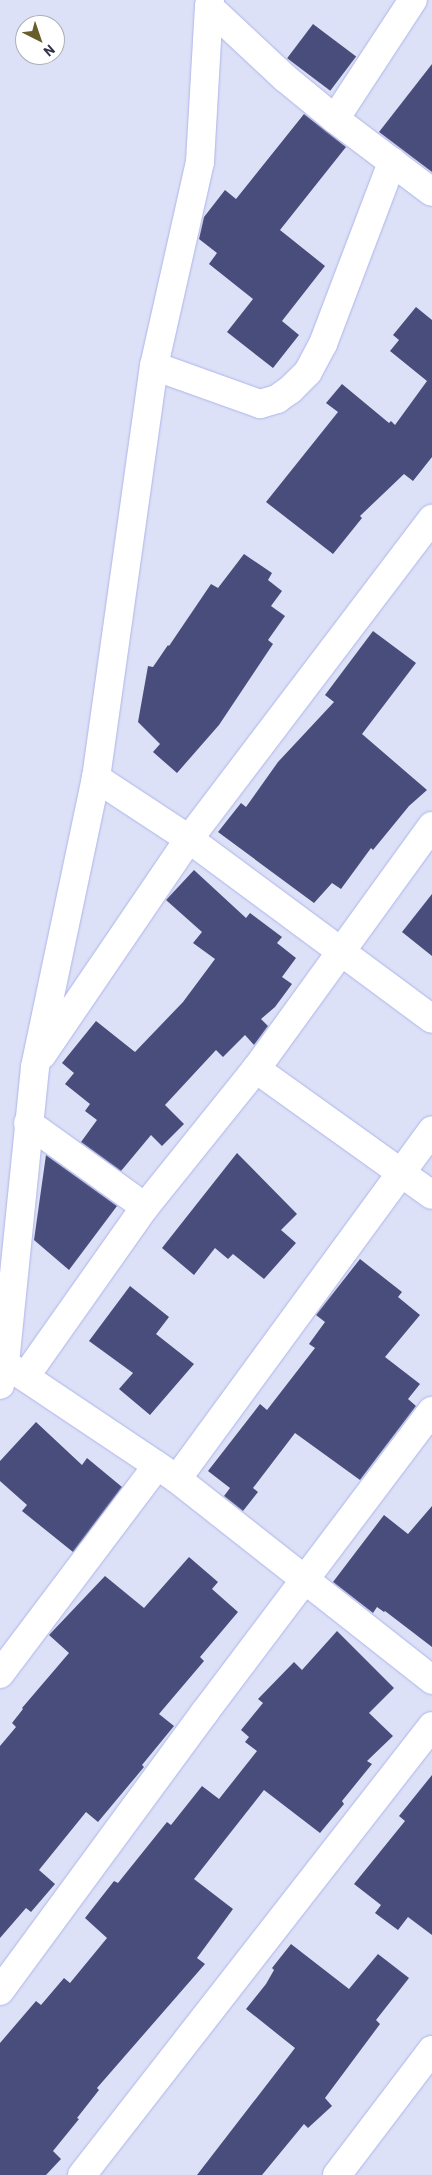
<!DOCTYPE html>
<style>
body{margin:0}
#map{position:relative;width:432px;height:2175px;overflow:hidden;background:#dde1f7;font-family:Barlow,sans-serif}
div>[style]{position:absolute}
.building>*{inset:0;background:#494d7b;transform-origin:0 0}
.roads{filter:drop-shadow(0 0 1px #aeb5ea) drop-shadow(0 0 1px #aeb5ea)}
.minor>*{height:28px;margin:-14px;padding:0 14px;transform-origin:14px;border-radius:14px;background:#fff}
span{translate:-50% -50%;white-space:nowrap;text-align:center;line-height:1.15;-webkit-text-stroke:5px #fff;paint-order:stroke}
.north{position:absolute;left:15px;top:15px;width:50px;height:50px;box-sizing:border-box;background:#fff;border:1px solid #adaeb7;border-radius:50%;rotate:139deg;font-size:14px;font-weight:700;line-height:20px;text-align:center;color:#32354a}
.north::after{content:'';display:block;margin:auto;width:18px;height:22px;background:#675e2a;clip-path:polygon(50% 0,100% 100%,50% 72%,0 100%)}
</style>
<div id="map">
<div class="building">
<i style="left:313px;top:24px;width:54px;height:43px;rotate:37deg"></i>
<i style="clip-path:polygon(432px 64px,432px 172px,379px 132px)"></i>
<i style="clip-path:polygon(304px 114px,346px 147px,280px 230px,325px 266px,282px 321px,299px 335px,273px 368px,227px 332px,253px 299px,209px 264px,217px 253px,199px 239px,204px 217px,225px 190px,236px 199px)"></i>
<i style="clip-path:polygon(416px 307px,432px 320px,432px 457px,413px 481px,404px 474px,360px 516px,362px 518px,333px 554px,266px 502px,338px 412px,326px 403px,342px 384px,389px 423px,391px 421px,395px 425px,427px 381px,390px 351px,399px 340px,393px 335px)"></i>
<i style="clip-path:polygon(244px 554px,272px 573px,268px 580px,282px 591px,271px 606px,285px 616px,268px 640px,273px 644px,219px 725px,177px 773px,153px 752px,160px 744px,138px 722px,148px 666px,153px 667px,168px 645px,169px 646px,211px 584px,218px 588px)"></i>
<i style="clip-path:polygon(373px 631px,416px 663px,362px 734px,427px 790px,409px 806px,373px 850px,371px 848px,341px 889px,332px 883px,314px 903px,218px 832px,241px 803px,246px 807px,278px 762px,334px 702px,325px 695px)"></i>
<i style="clip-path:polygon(194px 870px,246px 918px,250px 913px,282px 937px,277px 943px,296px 958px,282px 977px,292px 984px,275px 1007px,261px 1019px,268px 1026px,254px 1045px,245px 1035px,223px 1057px,216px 1050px,165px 1105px,184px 1124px,162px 1146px,151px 1135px,121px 1171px,81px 1142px,97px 1120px,85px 1111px,90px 1104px,65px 1084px,74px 1073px,62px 1063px,96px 1021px,135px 1052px,183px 1002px,215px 959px,193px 943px,202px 932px,166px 900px)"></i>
<i style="clip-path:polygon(432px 894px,432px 956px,402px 932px)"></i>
<i style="clip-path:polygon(237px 1153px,297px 1214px,281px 1230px,296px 1243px,264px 1279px,233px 1254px,228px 1259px,215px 1248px,194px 1275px,162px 1248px)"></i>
<i style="clip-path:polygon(46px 1155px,117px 1206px,69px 1270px,34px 1240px)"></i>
<i style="clip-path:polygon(360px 1259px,402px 1292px,398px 1297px,420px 1315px,385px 1357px,420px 1384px,408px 1399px,416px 1406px,360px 1480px,295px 1433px,253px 1488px,258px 1492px,243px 1511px,224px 1496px,230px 1488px,208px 1471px,260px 1404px,267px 1410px,315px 1348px,309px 1344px,325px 1322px,316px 1315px)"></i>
<i style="clip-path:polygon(130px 1286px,169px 1317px,156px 1334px,194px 1364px,150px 1415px,119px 1389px,133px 1373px,89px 1341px)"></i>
<i style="clip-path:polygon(36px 1422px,82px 1465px,87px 1458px,122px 1487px,73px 1552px,22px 1511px,27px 1505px,0 1481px,0 1461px)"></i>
<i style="clip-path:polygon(432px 1506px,432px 1647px,385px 1611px,384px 1612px,377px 1607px,373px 1613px,333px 1582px,384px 1515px,408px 1534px)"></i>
<i style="clip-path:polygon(189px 1557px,218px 1582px,212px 1589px,238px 1612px,200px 1657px,204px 1661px,159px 1714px,174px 1726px,142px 1765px,144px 1767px,98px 1822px,86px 1812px,39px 1870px,55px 1884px,31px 1912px,26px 1908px,0 1938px,0 1746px,16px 1727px,12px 1723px,23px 1709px,22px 1708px,69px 1653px,49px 1635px,105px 1576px,144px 1608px)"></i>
<i style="clip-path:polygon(337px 1631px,394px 1688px,369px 1713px,393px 1736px,367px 1761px,372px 1764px,342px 1801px,344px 1804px,320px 1833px,264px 1790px,194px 1879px,233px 1909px,197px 1958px,205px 1964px,97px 2088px,99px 2090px,77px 2118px,79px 2119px,53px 2151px,61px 2159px,46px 2175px,0 2175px,0 2043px,36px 2001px,41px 2005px,64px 1978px,70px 1983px,107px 1938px,85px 1918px,114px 1881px,118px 1883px,167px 1822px,171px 1825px,202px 1786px,219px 1799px,257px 1751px,245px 1742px,249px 1737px,241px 1730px,263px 1703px,258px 1699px,294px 1662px,302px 1670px)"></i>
<i style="clip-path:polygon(432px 1775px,432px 1935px,408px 1917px,398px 1930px,375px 1913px,381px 1905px,354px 1884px,405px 1821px,399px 1816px)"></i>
<i style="clip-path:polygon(291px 1944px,349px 1989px,378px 1954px,409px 1978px,376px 2020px,380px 2024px,325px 2098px,332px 2106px,308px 2128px,304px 2124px,262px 2175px,197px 2175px,295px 2048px,246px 2009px,266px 1984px,274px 1970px,272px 1968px)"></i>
</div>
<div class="roads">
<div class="minor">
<i style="left:210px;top:0;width:7px;rotate:98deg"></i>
<i style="left:209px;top:7px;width:104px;rotate:43.1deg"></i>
<i style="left:285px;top:78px;width:65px;rotate:39.4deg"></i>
<i style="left:335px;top:119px;width:121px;rotate:37deg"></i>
<i style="left:335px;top:119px;width:142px;rotate:-56.8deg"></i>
<i style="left:154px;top:366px;width:113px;rotate:19.7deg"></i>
<i style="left:260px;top:404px;width:18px;rotate:-16deg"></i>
<i style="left:277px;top:399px;width:16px;rotate:-35deg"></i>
<i style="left:290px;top:390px;width:25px;rotate:-45deg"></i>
<i style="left:308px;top:372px;width:32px;rotate:-62deg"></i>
<i style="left:323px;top:344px;width:195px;rotate:-69.2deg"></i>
<i style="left:96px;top:778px;width:111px;rotate:33.3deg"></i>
<i style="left:189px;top:839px;width:302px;rotate:36.5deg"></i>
<i style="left:42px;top:1055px;width:261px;rotate:-55.8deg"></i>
<i style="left:189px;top:839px;width:402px;rotate:-52.8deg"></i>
<i style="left:256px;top:1069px;width:216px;rotate:35.6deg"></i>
<i style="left:28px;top:1123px;width:144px;rotate:35.7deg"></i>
<i style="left:10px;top:1367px;width:201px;rotate:33.8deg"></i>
<i style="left:177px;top:1479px;width:325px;rotate:38.2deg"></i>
<i style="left:25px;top:1377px;width:208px;rotate:-54.8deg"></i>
<i style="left:145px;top:1207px;width:177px;rotate:-51.2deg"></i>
<i style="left:256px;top:1069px;width:300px;rotate:-54.1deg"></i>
<i style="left:0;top:1385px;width:23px;rotate:-77deg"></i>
<i style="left:5px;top:1363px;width:298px;rotate:-84.2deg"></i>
<i style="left:35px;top:1067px;width:295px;rotate:-78.1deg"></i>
<i style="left:96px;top:778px;width:416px;rotate:-82deg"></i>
<i style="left:154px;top:366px;width:209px;rotate:-77.3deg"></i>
<i style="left:200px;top:162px;width:155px;rotate:-86.7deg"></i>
<i style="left:177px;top:1479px;width:432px;rotate:-53.8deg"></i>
<i style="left:0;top:1674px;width:261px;rotate:-53deg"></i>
<i style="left:0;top:1991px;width:346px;rotate:-53.7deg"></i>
<i style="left:205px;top:1712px;width:377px;rotate:-53deg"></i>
<i style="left:82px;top:2175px;width:569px;rotate:-52.06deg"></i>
<i style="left:337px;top:2175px;width:157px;rotate:-52.8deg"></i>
</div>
</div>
<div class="north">N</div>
</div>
